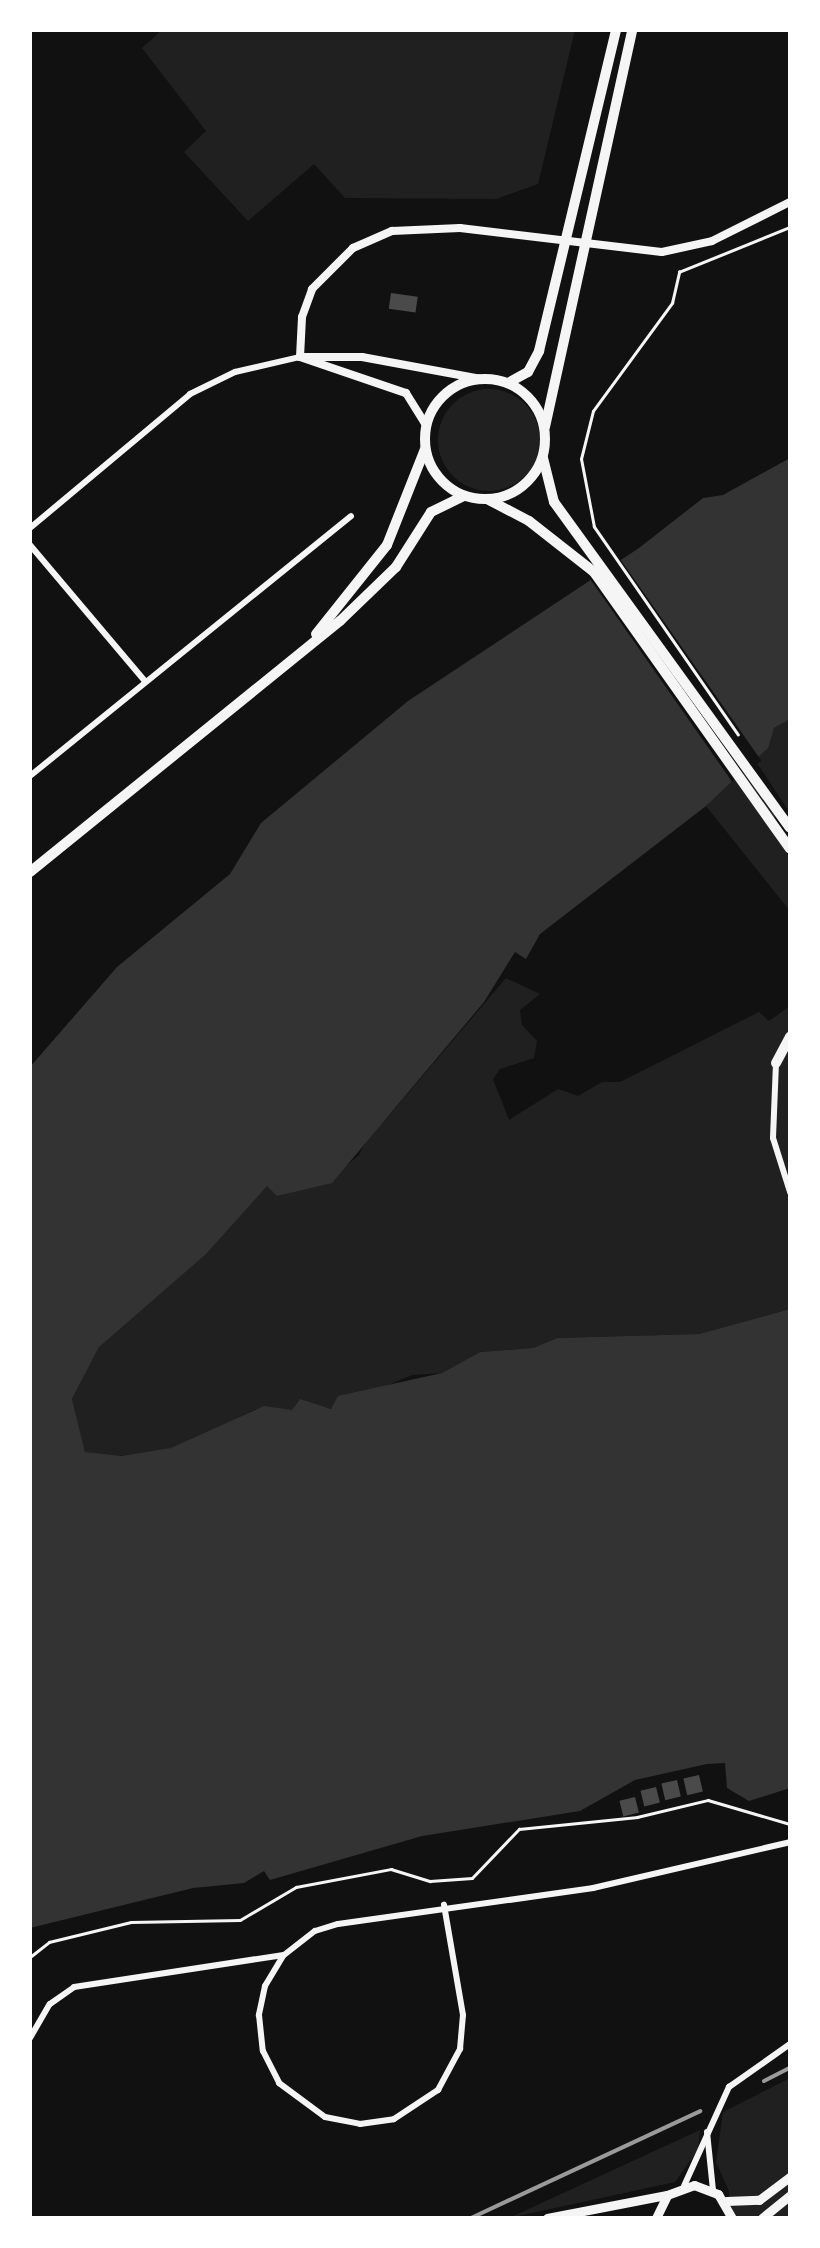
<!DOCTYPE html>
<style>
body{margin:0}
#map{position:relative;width:820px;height:2248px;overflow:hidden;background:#111;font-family:Spectral,serif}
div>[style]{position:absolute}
.green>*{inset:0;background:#202020}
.round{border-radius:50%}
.water>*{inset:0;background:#333}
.pier>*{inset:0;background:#111;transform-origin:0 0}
.building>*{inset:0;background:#4a4a4a;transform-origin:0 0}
.path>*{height:2.5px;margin:-1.25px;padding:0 1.25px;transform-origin:1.25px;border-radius:1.25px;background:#f5f5f5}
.minor>*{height:6px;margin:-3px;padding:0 3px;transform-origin:3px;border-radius:3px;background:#f5f5f5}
.tertiary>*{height:8px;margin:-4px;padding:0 4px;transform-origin:4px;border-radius:4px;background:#f5f5f5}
.secondary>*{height:9px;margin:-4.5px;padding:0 4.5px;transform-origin:4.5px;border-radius:4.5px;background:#f5f5f5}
.trunk>*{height:10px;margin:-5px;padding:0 5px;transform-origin:5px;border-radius:5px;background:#f5f5f5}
.trunk>.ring{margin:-5px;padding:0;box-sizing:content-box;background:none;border:10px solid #f5f5f5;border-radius:50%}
.rail>*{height:4px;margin:-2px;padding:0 2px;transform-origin:2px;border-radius:2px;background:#9a9a9a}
span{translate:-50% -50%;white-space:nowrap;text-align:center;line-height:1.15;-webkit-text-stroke:9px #fff;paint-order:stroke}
.frame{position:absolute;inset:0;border:32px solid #fff;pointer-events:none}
</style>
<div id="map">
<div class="green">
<i style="clip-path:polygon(162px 30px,575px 30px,538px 184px,496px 199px,345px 198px,314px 164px,248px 221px,184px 152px,206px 131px,142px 48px)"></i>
<i class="round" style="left:438px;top:389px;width:102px;height:102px"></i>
<i style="clip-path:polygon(790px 719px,790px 813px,755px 760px,774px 728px)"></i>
<i style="clip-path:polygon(748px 767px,780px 813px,767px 823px,790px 858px,790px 911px,706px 806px)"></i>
<i style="clip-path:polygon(506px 978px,540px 994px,520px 1010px,522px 1025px,537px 1041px,534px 1058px,500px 1069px,493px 1079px,509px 1120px,558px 1089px,578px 1096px,602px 1082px,620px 1082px,759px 1012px,769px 1021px,790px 1006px,790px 1309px,699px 1334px,557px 1338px,533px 1348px,480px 1352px,442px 1373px,412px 1375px,331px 1409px,300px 1400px,292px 1410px,256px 1409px,171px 1449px,103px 1458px,85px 1452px,72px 1399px,99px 1347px,267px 1186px,278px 1196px,334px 1176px,359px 1155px,373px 1127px,387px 1118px)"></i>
<i style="clip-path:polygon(790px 2078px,790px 2218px,730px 2218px,729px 2191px,716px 2162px,723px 2112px)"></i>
<i style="clip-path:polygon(700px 2130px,698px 2150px,675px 2182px,509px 2218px)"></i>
</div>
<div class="water">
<i style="clip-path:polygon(790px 458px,790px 719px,774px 728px,768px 748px,706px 806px,540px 934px,526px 959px,515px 952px,484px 1002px,332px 1183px,277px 1196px,267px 1186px,206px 1254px,99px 1347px,72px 1399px,85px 1452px,121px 1456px,171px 1448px,264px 1406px,292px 1410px,300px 1399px,331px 1409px,338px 1396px,442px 1373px,480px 1352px,533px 1348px,557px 1338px,699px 1334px,790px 1309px,790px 1788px,749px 1801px,727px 1788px,725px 1763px,707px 1764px,635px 1780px,580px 1811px,422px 1836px,270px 1880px,264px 1871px,244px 1883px,193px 1888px,30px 1928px,30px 1067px,117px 967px,230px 874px,261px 823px,408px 701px,639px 548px,703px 498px,723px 495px)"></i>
</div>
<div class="pier">
<i style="left:618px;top:556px;width:250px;height:36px;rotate:55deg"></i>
</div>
<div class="building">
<i style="left:391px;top:293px;width:27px;height:16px;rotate:8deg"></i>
<i style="left:699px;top:1775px;width:17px;height:16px;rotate:77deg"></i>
<i style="left:677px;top:1780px;width:17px;height:16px;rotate:77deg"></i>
<i style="left:656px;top:1787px;width:16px;height:16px;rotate:76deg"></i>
<i style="left:635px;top:1797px;width:16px;height:16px;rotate:76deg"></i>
</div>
<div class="path">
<i style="left:738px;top:735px;width:253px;rotate:-124.7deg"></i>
<i style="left:594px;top:527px;width:69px;rotate:-100.8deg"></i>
<i style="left:581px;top:459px;width:49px;rotate:-76deg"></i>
<i style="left:593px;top:411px;width:134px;rotate:-53.8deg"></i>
<i style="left:672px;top:303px;width:32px;rotate:-77deg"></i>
<i style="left:679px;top:272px;width:120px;rotate:-22.1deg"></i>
<i style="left:30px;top:1957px;width:24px;rotate:-38deg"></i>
<i style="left:49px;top:1942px;width:84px;rotate:-13.7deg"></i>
<i style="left:131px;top:1922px;width:109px;rotate:-1.1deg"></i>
<i style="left:240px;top:1920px;width:65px;rotate:-30.5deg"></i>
<i style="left:296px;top:1887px;width:97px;rotate:-10.7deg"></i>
<i style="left:391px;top:1869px;width:41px;rotate:17.1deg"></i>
<i style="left:430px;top:1881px;width:42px;rotate:-4.1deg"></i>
<i style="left:472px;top:1878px;width:68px;rotate:-46.2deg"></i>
<i style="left:519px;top:1829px;width:119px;rotate:-5.8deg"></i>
<i style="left:637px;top:1817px;width:73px;rotate:-13.5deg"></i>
<i style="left:708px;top:1800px;width:85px;rotate:16.3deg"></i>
</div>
<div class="minor">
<i style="left:30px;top:528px;width:209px;rotate:-39.9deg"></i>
<i style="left:190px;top:394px;width:50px;rotate:-26.1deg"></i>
<i style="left:235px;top:372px;width:67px;rotate:-13deg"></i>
<i style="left:30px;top:545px;width:177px;rotate:49.8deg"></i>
<i style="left:30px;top:776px;width:413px;rotate:-39deg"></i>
<i style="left:776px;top:1063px;width:75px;rotate:92.3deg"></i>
<i style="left:773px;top:1138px;width:57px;rotate:72.5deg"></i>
<i style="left:283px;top:1956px;width:35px;rotate:121deg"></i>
<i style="left:265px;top:1986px;width:30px;rotate:102deg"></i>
<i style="left:259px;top:2015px;width:36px;rotate:84deg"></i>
<i style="left:263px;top:2051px;width:36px;rotate:63deg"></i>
<i style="left:279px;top:2083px;width:57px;rotate:36.5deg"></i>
<i style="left:325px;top:2117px;width:36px;rotate:11deg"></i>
<i style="left:360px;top:2124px;width:34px;rotate:-8deg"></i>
<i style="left:394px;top:2119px;width:53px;rotate:-33.4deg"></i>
<i style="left:438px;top:2090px;width:47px;rotate:-61.8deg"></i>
<i style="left:460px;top:2049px;width:34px;rotate:-85deg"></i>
<i style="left:463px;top:2015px;width:112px;rotate:-99.8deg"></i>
<i style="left:30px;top:2038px;width:39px;rotate:-60deg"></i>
<i style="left:50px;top:2004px;width:29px;rotate:-35deg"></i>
<i style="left:74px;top:1987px;width:212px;rotate:-8.7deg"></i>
<i style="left:284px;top:1955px;width:39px;rotate:-38deg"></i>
<i style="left:315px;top:1931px;width:24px;rotate:-17deg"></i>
<i style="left:338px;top:1924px;width:258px;rotate:-8deg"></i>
<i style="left:593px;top:1888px;width:202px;rotate:-13.1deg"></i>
<i style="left:707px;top:2132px;width:58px;rotate:84.1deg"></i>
<i style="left:684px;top:2186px;width:109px;rotate:-65.6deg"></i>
<i style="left:729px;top:2087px;width:75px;rotate:-35.2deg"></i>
</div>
<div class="tertiary">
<i style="left:300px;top:357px;width:40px;rotate:-87.1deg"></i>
<i style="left:302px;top:317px;width:30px;rotate:-70deg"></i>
<i style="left:312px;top:289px;width:58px;rotate:-45deg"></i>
<i style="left:353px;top:248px;width:43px;rotate:-23.6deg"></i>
<i style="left:392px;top:231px;width:68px;rotate:-2.5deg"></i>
<i style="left:460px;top:228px;width:203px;rotate:6.8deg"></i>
<i style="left:662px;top:252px;width:51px;rotate:-12.4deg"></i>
<i style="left:712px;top:241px;width:87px;rotate:-26.6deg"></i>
<i style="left:300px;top:357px;width:62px"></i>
<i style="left:362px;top:357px;width:121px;rotate:10.5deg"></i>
<i style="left:300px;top:357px;width:112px;rotate:18.8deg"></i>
<i style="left:406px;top:393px;width:39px;rotate:58deg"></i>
</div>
<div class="secondary">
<i style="left:726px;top:2201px;width:33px;rotate:-2deg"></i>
<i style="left:759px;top:2200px;width:39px;rotate:-37deg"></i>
<i style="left:547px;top:2218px;width:122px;rotate:-10.9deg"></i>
<i style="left:656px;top:2218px;width:25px;rotate:-64deg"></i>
<i style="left:667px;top:2195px;width:29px;rotate:-20deg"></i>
<i style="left:694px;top:2185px;width:26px;rotate:21deg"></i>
<i style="left:718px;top:2194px;width:28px;rotate:60deg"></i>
<i style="left:762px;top:2218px;width:36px;rotate:-39deg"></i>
</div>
<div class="trunk">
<i class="ring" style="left:425px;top:379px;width:110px;height:110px"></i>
<i style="left:508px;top:383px;width:23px;rotate:-29deg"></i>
<i style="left:528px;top:372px;width:24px;rotate:-62deg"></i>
<i style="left:539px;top:351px;width:330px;rotate:-76.5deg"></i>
<i style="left:545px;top:427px;width:406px;rotate:-77.6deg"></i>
<i style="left:543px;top:458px;width:45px;rotate:76deg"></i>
<i style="left:554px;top:502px;width:402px;rotate:54.1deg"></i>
<i style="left:489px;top:500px;width:45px;rotate:27.7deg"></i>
<i style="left:529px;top:521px;width:83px;rotate:38.1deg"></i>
<i style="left:594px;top:572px;width:339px;rotate:54.7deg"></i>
<i style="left:316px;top:634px;width:114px;rotate:-51.4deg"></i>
<i style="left:387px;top:545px;width:103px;rotate:-68.4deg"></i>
<i style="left:30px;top:872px;width:399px;rotate:-39deg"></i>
<i style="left:340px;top:621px;width:78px;rotate:-44deg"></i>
<i style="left:396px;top:567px;width:65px;rotate:-57.5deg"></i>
<i style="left:431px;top:512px;width:37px;rotate:-26deg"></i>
<i style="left:776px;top:1063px;width:30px;rotate:-62deg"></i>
</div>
<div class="rail">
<i style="left:764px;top:2081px;width:29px;rotate:-27deg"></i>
<i style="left:471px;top:2218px;width:253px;rotate:-25deg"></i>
</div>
<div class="frame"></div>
</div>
